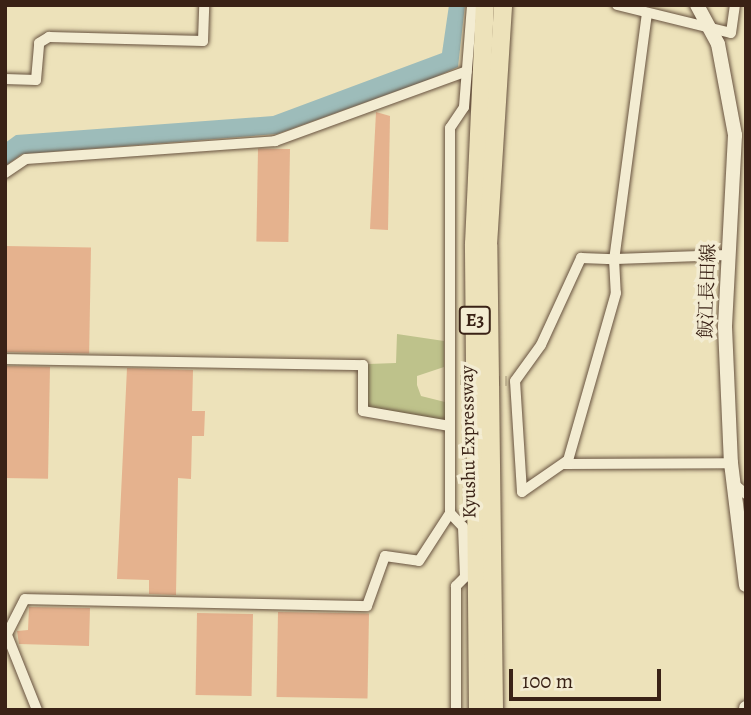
<!DOCTYPE html>
<meta charset="utf-8">
<style>
body{margin:0}
#map{position:relative;width:751px;height:715px;overflow:hidden;background:#ede2ba;font-family:Alegreya,"Noto Serif JP",serif}
div>[style]{position:absolute}
.green>*{inset:0;background:#bec28b}
.water>*{inset:0;background:#9dbcba}
.building>*{inset:0;background:#e5b28e;transform-origin:0 0}
.minor-tunnel>*{height:10px;margin-top:-5px;transform-origin:0;background:repeating-linear-gradient(90deg,#c9bc99 0 10px,transparent 0 15px)}
.roads{filter:drop-shadow(0 0 2px #67523f) drop-shadow(0 0 2px #67523f)}
.minor>*{height:10px;margin:-5px;padding:0 5px;transform-origin:5px;border-radius:5px;background:#f3ecd2}
.secondary>*{height:14px;margin:-7px;padding:0 7px;transform-origin:7px;border-radius:7px;background:#f3ecd2}
.motorway>*{height:18px;margin:-9px;padding:0 9px;transform-origin:9px;border-radius:9px;background:#ede2ba}
span{translate:-50% -50%;white-space:nowrap;text-align:center;line-height:1.15;-webkit-text-stroke:7px #f3ecd2;paint-order:stroke}
.shield-label span{padding:2px 5px;background:#f3ecd2;border:2px solid;border-radius:5px;-webkit-text-stroke-width:0}
.shield-label{font-size:18px;color:#3a2216;font-weight:700}
.street-label{font-size:19px;color:#3a2216}
.frame{position:absolute;inset:0;border:7px solid #3a2216;pointer-events:none}
.scale{position:absolute;left:509px;top:669px;width:152px;height:32px;box-sizing:border-box;border:4px solid #3a2216;border-top:0;padding-left:9px;font-size:21px;line-height:24px;white-space:nowrap;color:#3a2216;-webkit-text-stroke:5px #f3ecd2;paint-order:stroke}
</style>
<div id="map">
<div class="green">
<i style="clip-path:polygon(397px 334px,444px 341px,444px 367px,417px 376px,417px 385px,421px 396px,445px 402px,446px 420px,368px 409px,368px 364px,396px 363px)"></i>
</div>
<div class="water">
<i style="clip-path:polygon(449px 5px,465px 5px,458px 67px,433px 78px,277px 134px,22px 154px,5px 166px,5px 143px,16px 135px,273px 116px,442px 53px)"></i>
</div>
<div class="building">
<i style="clip-path:polygon(376px 112px,390px 116px,388px 230px,370px 229px)"></i>
<i style="left:290px;top:149px;width:93px;height:32px;rotate:91deg"></i>
<i style="left:5px;top:246px;width:86px;height:106px;rotate:1deg"></i>
<i style="left:5px;top:366px;width:45px;height:112px;rotate:1deg"></i>
<i style="clip-path:polygon(127px 368px,193px 370px,192px 411px,205px 411px,204px 436px,192px 436px,191px 479px,178px 478px,176px 595px,149px 594px,149px 580px,117px 579px)"></i>
<i style="clip-path:polygon(29px 607px,90px 608px,89px 646px,19px 644px,17px 631px,28px 630px)"></i>
<i style="left:278px;top:612px;width:91px;height:85px;rotate:1deg"></i>
<i style="left:197px;top:613px;width:56px;height:82px;rotate:1deg"></i>
</div>
<div class="minor-tunnel">
<i style="left:460px;top:380px;width:47px;rotate:1.2deg"></i>
</div>
<div class="roads">
<div class="minor">
<i style="left:617px;top:5px;width:117px;rotate:13.8deg"></i>
<i style="left:731px;top:33px;width:28px;rotate:-82deg"></i>
<i style="left:647px;top:13px;width:248px;rotate:97.6deg"></i>
<i style="left:614px;top:259px;width:34px;rotate:87deg"></i>
<i style="left:616px;top:293px;width:174px;rotate:106deg"></i>
<i style="left:568px;top:460px;width:56px;rotate:145.2deg"></i>
<i style="left:522px;top:492px;width:111px;rotate:-93.6deg"></i>
<i style="left:515px;top:381px;width:44px;rotate:-54.2deg"></i>
<i style="left:541px;top:345px;width:96px;rotate:-65.3deg"></i>
<i style="left:581px;top:258px;width:33px;rotate:2deg"></i>
<i style="left:614px;top:259px;width:115px;rotate:-2deg"></i>
<i style="left:5px;top:79px;width:31px;rotate:2deg"></i>
<i style="left:36px;top:80px;width:37px;rotate:-85deg"></i>
<i style="left:39px;top:43px;width:12px;rotate:-31deg"></i>
<i style="left:49px;top:37px;width:154px;rotate:1.5deg"></i>
<i style="left:203px;top:41px;width:36px;rotate:-88deg"></i>
<i style="left:5px;top:173px;width:25px;rotate:-34deg"></i>
<i style="left:26px;top:159px;width:250px;rotate:-4.1deg"></i>
<i style="left:275px;top:141px;width:204px;rotate:-20deg"></i>
<i style="left:5px;top:359px;width:358px;rotate:1deg"></i>
<i style="left:363px;top:365px;width:46px;rotate:90deg"></i>
<i style="left:363px;top:411px;width:88px;rotate:9.8deg"></i>
<i style="left:564px;top:464px;width:167px;rotate:-0.3deg"></i>
<i style="left:734px;top:484px;width:16px;rotate:40deg"></i>
<i style="left:450px;top:513px;width:19px;rotate:47deg"></i>
<i style="left:463px;top:527px;width:50px;rotate:87.7deg"></i>
<i style="left:465px;top:577px;width:13px;rotate:135deg"></i>
<i style="left:456px;top:586px;width:124px;rotate:90deg"></i>
<i style="left:5px;top:630px;width:86px;rotate:68.2deg"></i>
<i style="left:7px;top:634px;width:39px;rotate:-63deg"></i>
<i style="left:25px;top:599px;width:342px;rotate:1.2deg"></i>
<i style="left:367px;top:606px;width:53px;rotate:-70.2deg"></i>
<i style="left:385px;top:556px;width:34px;rotate:8deg"></i>
<i style="left:419px;top:561px;width:57px;rotate:-57.1deg"></i>
<i style="left:450px;top:513px;width:385px;rotate:-90deg"></i>
<i style="left:450px;top:128px;width:25px;rotate:-56deg"></i>
<i style="left:464px;top:107px;width:102px;rotate:-85.5deg"></i>
</div>
<div class="secondary">
<i style="left:697px;top:5px;width:44px;rotate:61.7deg"></i>
<i style="left:718px;top:44px;width:93px;rotate:79.4deg"></i>
<i style="left:735px;top:135px;width:192px;rotate:93deg"></i>
<i style="left:725px;top:327px;width:136px;rotate:87.5deg"></i>
<i style="left:731px;top:463px;width:123px;rotate:83deg"></i>
<i style="left:746px;top:710px;width:2px;rotate:-90deg"></i>
</div>
<div class="motorway">
<i style="left:478px;top:710px;width:466px;rotate:-90.5deg"></i>
<i style="left:474px;top:244px;width:239px;rotate:-87.4deg"></i>
<i style="left:494px;top:710px;width:465px;rotate:-90.7deg"></i>
<i style="left:488px;top:245px;width:240px;rotate:-86.4deg"></i>
</div>
</div>
<div class="shield-label">
<span style="left:475px;top:320px">E3</span>
</div>
<div class="street-label">
<span style="left:708px;top:291px;rotate:-88deg">飯江長田線</span>
<span style="left:469px;top:442px;rotate:-91deg">Kyushu Expressway</span>
</div>
<div class="frame"></div>
<div class="scale">100 m</div>
</div>
